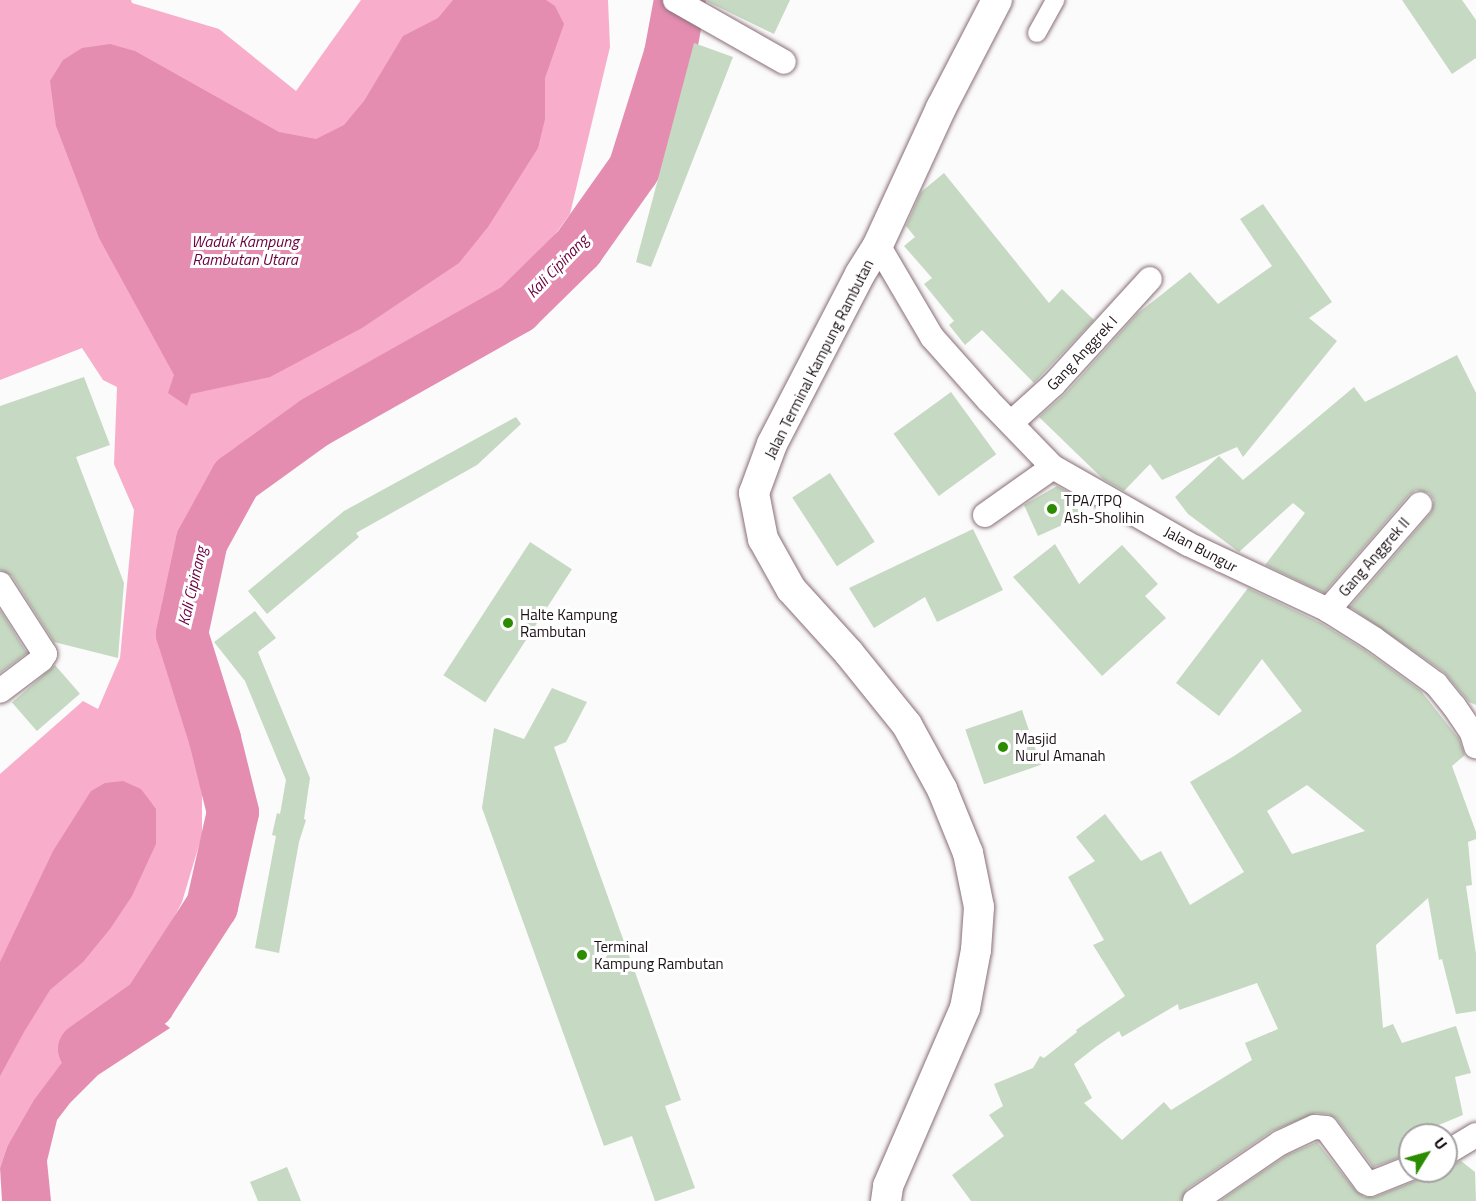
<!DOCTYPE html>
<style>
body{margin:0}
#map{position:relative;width:1476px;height:1201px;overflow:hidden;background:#fbfbfb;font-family:"Titillium Web",sans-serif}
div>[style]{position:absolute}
.green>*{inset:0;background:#f8aecb}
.water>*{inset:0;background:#e48db1}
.river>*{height:52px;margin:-26px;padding:0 26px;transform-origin:26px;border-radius:26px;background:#e48db1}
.building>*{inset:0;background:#c6d9c2;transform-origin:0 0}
.roads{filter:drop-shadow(0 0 2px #896e78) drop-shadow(0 0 2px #896e78)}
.pedestrian>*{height:18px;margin:-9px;padding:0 9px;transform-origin:9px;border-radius:9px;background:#fff}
.minor>*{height:24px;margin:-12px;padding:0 12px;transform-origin:12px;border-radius:12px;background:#fff}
.tertiary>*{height:30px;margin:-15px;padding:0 15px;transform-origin:15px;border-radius:15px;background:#fff}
.dots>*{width:16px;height:16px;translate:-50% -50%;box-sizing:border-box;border:3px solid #fff;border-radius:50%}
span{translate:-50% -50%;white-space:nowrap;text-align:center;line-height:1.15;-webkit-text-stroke:6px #fff;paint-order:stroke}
.street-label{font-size:15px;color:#1c1215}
.poi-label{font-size:15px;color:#1c1215}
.left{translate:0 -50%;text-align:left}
.water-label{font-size:16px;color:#6c003f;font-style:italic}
.north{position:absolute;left:1398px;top:1123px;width:60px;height:60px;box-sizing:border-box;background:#fff;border:2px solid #a4a0a1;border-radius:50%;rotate:53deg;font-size:16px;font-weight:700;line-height:24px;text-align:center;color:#1c1215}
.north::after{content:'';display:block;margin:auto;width:21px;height:27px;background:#2c8c00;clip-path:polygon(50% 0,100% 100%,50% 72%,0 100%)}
</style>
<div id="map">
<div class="green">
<i style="clip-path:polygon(0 0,131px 0,132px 3px,219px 29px,296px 91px,361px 0,608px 0,610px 47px,570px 214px,535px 262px,503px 299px,482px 317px,279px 426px,231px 462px,202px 499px,180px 558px,166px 632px,179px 697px,202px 781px,202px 835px,182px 902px,132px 998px,100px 1022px,7px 1147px,0 1168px,0 774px,83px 701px,98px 709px,120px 658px,134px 510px,114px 464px,117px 387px,103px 380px,82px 348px,0 380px)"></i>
</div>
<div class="water">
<i style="clip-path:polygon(453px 0,546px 0,555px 6px,564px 24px,545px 78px,545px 119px,538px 148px,488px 227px,459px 263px,362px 328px,270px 377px,191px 394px,187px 406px,168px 393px,174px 375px,99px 238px,56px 126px,50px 81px,63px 60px,82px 48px,110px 44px,135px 51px,279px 132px,316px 139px,344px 125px,364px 101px,403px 36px,438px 18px)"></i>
<i style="clip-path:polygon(123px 781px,141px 789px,156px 809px,156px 844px,132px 896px,110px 929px,83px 962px,50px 990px,24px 1032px,0 1076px,0 962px,53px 851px,91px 791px,105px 783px)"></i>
<i style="clip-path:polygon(132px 998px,170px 1028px,98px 1075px,70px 1103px,57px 1120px,47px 1161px,51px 1201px,2px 1201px,0 1168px,7px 1147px,34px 1100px,67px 1056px,100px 1022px)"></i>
</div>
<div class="river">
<i style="left:84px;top:1049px;width:80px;rotate:-35.3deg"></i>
<i style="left:149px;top:1003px;width:116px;rotate:-57deg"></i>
<i style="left:212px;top:906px;width:96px;rotate:-77.4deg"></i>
<i style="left:233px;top:812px;width:75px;rotate:-103.9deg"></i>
<i style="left:215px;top:739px;width:110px;rotate:-107.4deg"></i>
<i style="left:182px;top:634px;width:95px;rotate:-77.9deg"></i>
<i style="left:202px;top:541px;width:71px;rotate:-61.3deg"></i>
<i style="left:236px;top:479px;width:97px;rotate:-35.8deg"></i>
<i style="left:315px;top:422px;width:232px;rotate:-29.4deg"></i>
<i style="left:517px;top:308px;width:86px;rotate:-44.5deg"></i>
<i style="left:578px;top:248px;width:97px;rotate:-54.7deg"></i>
<i style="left:634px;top:169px;width:121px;rotate:-72.6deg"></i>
<i style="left:670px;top:54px;width:55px;rotate:-79.5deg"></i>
</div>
<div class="building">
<i style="clip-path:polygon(704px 0,790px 0,774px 34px)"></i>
<i style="clip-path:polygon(1402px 0,1462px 0,1476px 20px,1476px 58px,1452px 74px)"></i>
<i style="clip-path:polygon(694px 43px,733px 57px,651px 267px,636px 262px)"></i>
<i style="clip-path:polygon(944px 173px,1049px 303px,1062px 289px,1094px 320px,1034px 383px,982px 330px,965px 345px,949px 325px,954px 321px,924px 284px,932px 278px,904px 246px,915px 237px,906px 226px,921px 192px)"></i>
<i style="clip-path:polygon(1263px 204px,1332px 302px,1309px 318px,1337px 341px,1243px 457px,1237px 447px,1162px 480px,1150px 464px,1124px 491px,1103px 479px,1039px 417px,1065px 394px,1137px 314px,1190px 272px,1218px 304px,1272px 266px,1240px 219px)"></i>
<i style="clip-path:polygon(1457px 355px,1476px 393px,1476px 705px,1469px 702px,1444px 672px,1350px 607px,1431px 513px,1434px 500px,1429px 493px,1416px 490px,1409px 495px,1324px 593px,1265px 565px,1305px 513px,1293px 503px,1239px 552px,1188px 514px,1175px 497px,1219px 456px,1243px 480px,1354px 387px,1365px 402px)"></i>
<i style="clip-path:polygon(84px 377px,110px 445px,76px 457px,124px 583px,118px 658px,54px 642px,12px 576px,0 570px,0 406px)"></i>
<i style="left:951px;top:392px;width:77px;height:71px;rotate:54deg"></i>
<i style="clip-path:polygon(516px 417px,521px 424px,477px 465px,356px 533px,359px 537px,267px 614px,248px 591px,344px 511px)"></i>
<i style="left:830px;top:473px;width:82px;height:45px;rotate:57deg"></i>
<i style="clip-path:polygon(1057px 486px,1072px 494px,1082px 516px,1038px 536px,1024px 505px)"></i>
<i style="clip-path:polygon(973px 529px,1003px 590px,937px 622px,925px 597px,874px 628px,849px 588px)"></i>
<i style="left:530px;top:542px;width:50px;height:159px;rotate:33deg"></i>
<i style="clip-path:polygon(1055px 544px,1079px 584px,1122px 545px,1158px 584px,1145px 596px,1166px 618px,1102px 676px,1013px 577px)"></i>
<i style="clip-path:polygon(evenodd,1248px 588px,1321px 623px,1366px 651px,1421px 691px,1459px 739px,1465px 755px,1452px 766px,1476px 832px,1476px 839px,1468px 842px,1472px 885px,1466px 886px,1476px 954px,1476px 1011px,1456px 1014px,1442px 959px,1439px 960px,1428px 898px,1376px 945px,1383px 1028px,1393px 1024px,1402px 1043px,1456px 1026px,1471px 1073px,1455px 1077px,1463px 1115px,1424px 1131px,1429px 1135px,1410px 1135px,1410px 1154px,1373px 1167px,1337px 1119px,1328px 1114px,1316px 1113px,1272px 1131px,1187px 1189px,1181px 1201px,971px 1201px,952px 1175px,1004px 1136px,989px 1115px,1003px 1106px,994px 1084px,1033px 1068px,1040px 1056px,1044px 1058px,1077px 1032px,1076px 1030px,1125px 996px,1093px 945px,1104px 940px,1068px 877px,1095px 861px,1076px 837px,1105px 814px,1141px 861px,1161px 851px,1190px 905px,1244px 872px,1190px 782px,1234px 756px,1302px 711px,1262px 659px,1219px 716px,1176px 683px,1248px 588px,1307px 785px,1365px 831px,1292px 854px,1267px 811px,1307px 785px,1248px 588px,1257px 983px,1278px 1029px,1245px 1043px,1252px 1060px,1171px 1110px,1164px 1102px,1122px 1140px,1084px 1103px,1092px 1098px,1074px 1064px,1097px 1046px,1119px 1031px,1122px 1037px,1178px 1004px,1179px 1010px,1257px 983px)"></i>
<i style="clip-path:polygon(0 610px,27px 653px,0 673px)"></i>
<i style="clip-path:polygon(255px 611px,276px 638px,258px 652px,310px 778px,304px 819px,306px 820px,299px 842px,279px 953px,255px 948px,276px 836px,272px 835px,277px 813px,280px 814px,286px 780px,245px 681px,214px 642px)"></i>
<i style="left:55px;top:665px;width:38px;height:57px;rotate:49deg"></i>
<i style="clip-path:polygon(552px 688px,587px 702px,566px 742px,554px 747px,681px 1100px,665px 1106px,695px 1188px,657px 1201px,655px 1201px,632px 1136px,604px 1146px,482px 808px,494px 728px,524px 739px)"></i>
<i style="left:1022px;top:710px;width:58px;height:60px;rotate:71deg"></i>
<i style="clip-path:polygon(1317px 1142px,1355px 1190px,1364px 1197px,1375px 1197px,1415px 1181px,1424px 1171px,1446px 1171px,1446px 1167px,1461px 1161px,1475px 1172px,1476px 1201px,1220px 1201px,1287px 1155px)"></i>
<i style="clip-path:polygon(287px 1167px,301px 1201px,258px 1201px,250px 1182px)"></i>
</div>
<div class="roads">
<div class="pedestrian">
<i style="left:1037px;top:33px;width:38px;rotate:-61deg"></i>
</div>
<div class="minor">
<i style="left:675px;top:0;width:125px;rotate:29.6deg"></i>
<i style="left:878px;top:245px;width:107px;rotate:59.6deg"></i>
<i style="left:932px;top:337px;width:84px;rotate:48.4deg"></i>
<i style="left:988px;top:400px;width:93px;rotate:45.9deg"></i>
<i style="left:1053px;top:467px;width:155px;rotate:29.7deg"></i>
<i style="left:1188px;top:544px;width:155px;rotate:25.2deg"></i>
<i style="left:1328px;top:610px;width:54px;rotate:32.2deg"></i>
<i style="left:1374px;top:639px;width:77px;rotate:36deg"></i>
<i style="left:1436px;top:684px;width:28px;rotate:51deg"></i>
<i style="left:1454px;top:706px;width:32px;rotate:56deg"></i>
<i style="left:1472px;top:733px;width:14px;rotate:73deg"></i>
<i style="left:1011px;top:423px;width:58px;rotate:-42.2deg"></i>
<i style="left:1054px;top:384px;width:142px;rotate:-47.6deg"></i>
<i style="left:985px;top:515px;width:83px;rotate:-35.2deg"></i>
<i style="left:0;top:584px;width:83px;rotate:57.3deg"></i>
<i style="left:45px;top:654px;width:7px;rotate:124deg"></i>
<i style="left:41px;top:660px;width:51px;rotate:142.9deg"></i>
<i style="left:1328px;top:610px;width:140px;rotate:-49deg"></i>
<i style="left:1446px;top:1153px;width:35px;rotate:-31deg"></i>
<i style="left:1195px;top:1201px;width:103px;rotate:-34.3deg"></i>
<i style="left:1280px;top:1143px;width:38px;rotate:-25deg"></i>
<i style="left:1315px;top:1127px;width:11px;rotate:5deg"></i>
<i style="left:1326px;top:1128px;width:67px;rotate:53.5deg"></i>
<i style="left:1366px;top:1182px;width:4px;rotate:27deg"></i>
<i style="left:1370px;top:1184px;width:43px;rotate:-21.8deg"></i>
</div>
<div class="tertiary">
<i style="left:886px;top:1201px;width:15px;rotate:-82deg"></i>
<i style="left:888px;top:1186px;width:194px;rotate:-66.6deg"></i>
<i style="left:965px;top:1008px;width:59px;rotate:-79.3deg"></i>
<i style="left:976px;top:950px;width:43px;rotate:-86deg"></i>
<i style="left:979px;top:907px;width:55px;rotate:-101.5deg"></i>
<i style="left:968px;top:853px;width:69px;rotate:-112.1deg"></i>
<i style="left:942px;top:789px;width:73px;rotate:-118.7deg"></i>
<i style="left:907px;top:725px;width:92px;rotate:-128.9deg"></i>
<i style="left:849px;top:653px;width:86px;rotate:-132.2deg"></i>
<i style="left:791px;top:589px;width:57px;rotate:-119.2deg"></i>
<i style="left:763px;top:539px;width:47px;rotate:-101.1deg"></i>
<i style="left:754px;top:493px;width:52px;rotate:-69.8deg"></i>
<i style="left:772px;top:444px;width:191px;rotate:-62.6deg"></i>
<i style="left:860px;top:274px;width:34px;rotate:-58deg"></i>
<i style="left:878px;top:245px;width:151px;rotate:-65.3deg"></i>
<i style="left:941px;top:108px;width:122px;rotate:-62.6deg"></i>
</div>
</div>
<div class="dots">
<i style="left:1052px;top:509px;background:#2c8c00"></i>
<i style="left:508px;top:623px;background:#2c8c00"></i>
<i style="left:1003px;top:747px;background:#2c8c00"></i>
<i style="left:582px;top:955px;background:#2c8c00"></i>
</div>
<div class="street-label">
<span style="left:1082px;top:353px;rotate:-47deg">Gang Anggrek I</span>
<span style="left:819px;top:359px;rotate:-63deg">Jalan Terminal Kampung Rambutan</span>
<span style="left:1201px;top:549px;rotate:28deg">Jalan Bungur</span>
<span style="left:1374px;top:557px;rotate:-49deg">Gang Anggrek II</span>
</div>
<div class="poi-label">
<span class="left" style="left:1064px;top:509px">TPA/TPQ<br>Ash-Sholihin</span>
<span class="left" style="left:520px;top:623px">Halte Kampung<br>Rambutan</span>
<span class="left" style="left:1015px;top:747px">Masjid<br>Nurul Amanah</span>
<span class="left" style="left:594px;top:955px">Terminal<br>Kampung Rambutan</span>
</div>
<div class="water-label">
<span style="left:245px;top:250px">Waduk Kampung<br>Rambutan Utara</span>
<span style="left:557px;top:266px;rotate:-46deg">Kali Cipinang</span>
<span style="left:192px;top:586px;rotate:-77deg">Kali Cipinang</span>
</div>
<div class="north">U</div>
</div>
